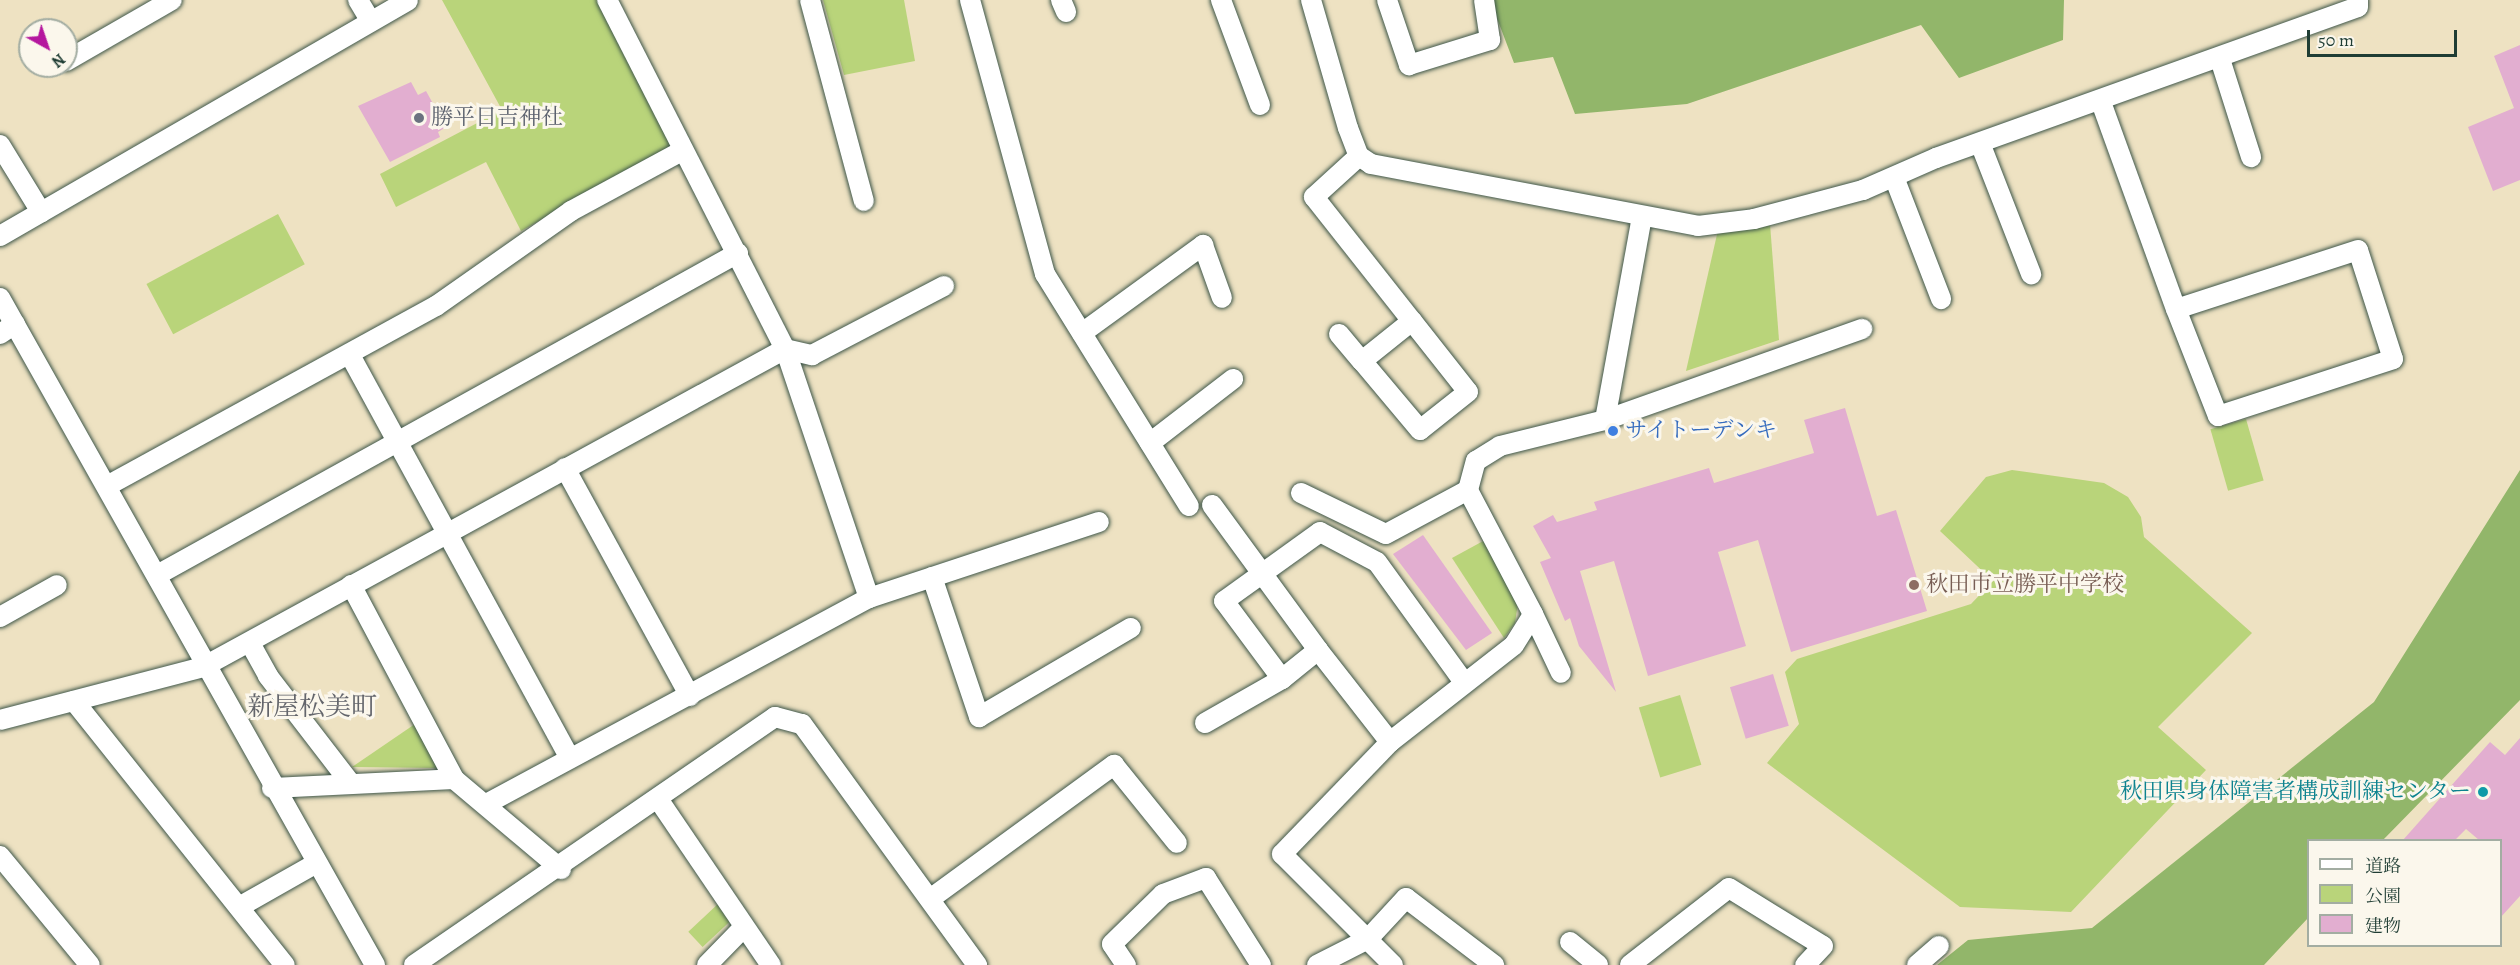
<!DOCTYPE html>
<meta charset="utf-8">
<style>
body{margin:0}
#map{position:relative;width:2520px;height:965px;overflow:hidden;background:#eee2c2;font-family:Alegreya,"Noto Serif JP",serif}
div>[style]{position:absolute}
.green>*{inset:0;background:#b9d47a;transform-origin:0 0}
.forest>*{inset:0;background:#92b66a}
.building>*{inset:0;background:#e2aed0;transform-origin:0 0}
.roads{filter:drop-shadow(0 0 2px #3e5649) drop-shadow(0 0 2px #3e5649)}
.minor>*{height:20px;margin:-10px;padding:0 10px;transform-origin:10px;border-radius:10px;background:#fff}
.dots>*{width:16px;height:16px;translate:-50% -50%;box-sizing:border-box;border:3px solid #fbf7ec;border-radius:50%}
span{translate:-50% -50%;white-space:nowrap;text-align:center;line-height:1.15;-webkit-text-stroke:6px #fbf7ec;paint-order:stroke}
.worship-label{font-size:22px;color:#5b616d}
.left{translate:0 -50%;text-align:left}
.shop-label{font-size:22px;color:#366cbe}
.education-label{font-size:22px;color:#785e54}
.culture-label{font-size:22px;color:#0d838f}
.right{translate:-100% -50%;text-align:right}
.quarter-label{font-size:26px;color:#63656b}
.legend{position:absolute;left:2307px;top:839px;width:195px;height:108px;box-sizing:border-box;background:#fbf7ec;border:2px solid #a3ada2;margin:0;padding:8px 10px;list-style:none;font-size:18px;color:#1f3d34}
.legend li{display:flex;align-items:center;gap:12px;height:30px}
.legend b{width:30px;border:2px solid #a3ada2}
.north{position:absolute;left:18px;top:18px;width:60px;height:60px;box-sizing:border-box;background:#fbf7ec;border:2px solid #a3ada2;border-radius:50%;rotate:140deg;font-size:16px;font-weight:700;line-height:24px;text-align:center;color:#1f3d34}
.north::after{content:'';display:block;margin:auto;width:21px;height:27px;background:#b5179e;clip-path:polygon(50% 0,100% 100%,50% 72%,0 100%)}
.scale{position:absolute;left:2307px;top:30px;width:150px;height:27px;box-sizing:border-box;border:3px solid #1f3d34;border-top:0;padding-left:8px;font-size:18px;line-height:21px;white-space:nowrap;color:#1f3d34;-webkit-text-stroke:4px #fbf7ec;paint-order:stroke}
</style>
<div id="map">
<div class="green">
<i style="clip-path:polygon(442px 0,600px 0,672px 146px,521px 231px,486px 162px,396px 207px,380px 174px,502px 110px)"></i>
<i style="clip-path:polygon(823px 0,904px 0,915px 61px,844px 75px)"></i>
<i style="left:278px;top:214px;width:57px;height:149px;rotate:62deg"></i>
<i style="clip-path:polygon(1770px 224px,1779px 340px,1686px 371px,1718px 230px)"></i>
<i style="left:2246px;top:419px;width:64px;height:37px;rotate:74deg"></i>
<i style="clip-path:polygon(2012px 470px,2104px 483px,2128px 497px,2141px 517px,2144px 537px,2252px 633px,2158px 727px,2206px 770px,2071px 912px,1960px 907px,1767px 763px,1799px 724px,1785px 672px,1797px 659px,1971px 604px,1993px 581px,1940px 531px,1986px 477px)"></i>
<i style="clip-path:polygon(1485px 540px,1519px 596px,1515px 623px,1504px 638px,1452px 558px)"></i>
<i style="left:1680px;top:695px;width:73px;height:43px;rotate:73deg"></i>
<i style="clip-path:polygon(415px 724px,440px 768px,352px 767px)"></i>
<i style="left:719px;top:903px;width:21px;height:42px;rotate:47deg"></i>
</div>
<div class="forest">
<i style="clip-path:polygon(1490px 0,2064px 0,2063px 40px,1959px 78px,1921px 25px,1687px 104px,1575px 114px,1553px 57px,1514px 63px)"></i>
<i style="clip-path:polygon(2520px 470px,2520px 700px,2383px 840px,2308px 840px,2308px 918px,2264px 965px,1937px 965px,1968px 940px,2092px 928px,2374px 702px)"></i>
</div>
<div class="building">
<i style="clip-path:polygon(2520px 45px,2520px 180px,2493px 191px,2468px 127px,2514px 108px,2494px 56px)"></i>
<i style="clip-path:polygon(411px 82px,418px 95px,426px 91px,446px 127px,438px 132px,440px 137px,390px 162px,358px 106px)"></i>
<i style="clip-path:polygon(1845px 408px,1877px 516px,1896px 510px,1927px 611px,1791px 652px,1758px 540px,1718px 552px,1746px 646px,1648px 676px,1614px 561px,1580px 571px,1616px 692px,1579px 646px,1570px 618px,1565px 621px,1540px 562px,1551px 558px,1533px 526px,1553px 515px,1557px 522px,1597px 510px,1594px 502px,1709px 468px,1714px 483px,1814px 453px,1804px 420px)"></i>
<i style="clip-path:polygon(1423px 535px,1492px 633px,1466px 650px,1393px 554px)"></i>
<i style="left:1773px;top:674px;width:54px;height:45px;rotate:73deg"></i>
<i style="clip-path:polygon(2520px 738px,2520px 896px,2500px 918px,2500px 840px,2479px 840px,2466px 829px,2455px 840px,2403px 840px,2490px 742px,2505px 755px)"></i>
</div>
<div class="roads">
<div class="minor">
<i style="left:358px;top:0;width:23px;rotate:59deg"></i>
<i style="left:810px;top:0;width:208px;rotate:75deg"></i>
<i style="left:970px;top:0;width:284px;rotate:74.7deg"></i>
<i style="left:1045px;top:274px;width:273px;rotate:58.2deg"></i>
<i style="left:1061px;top:0;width:13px;rotate:67deg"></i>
<i style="left:1221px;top:0;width:112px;rotate:69.6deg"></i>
<i style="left:1311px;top:0;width:133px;rotate:73.9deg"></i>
<i style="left:1348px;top:128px;width:30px;rotate:69deg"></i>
<i style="left:1359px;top:156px;width:14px;rotate:34deg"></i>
<i style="left:1371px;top:164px;width:333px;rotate:10.7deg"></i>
<i style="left:1698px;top:226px;width:56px;rotate:-7.1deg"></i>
<i style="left:1754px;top:219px;width:113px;rotate:-14.9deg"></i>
<i style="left:1863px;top:190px;width:80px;rotate:-23.7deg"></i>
<i style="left:1936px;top:158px;width:448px;rotate:-19.7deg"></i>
<i style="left:2358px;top:7px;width:7px;rotate:-90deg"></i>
<i style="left:1387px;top:0;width:69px;rotate:71.3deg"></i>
<i style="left:1409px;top:65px;width:85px;rotate:-17.2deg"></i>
<i style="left:1490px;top:40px;width:40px;rotate:-98.5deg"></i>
<i style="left:2220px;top:59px;width:103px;rotate:72.4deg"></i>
<i style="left:66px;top:61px;width:122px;rotate:-29.9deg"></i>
<i style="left:2101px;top:102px;width:220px;rotate:70.1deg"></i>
<i style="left:2176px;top:309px;width:115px;rotate:68.6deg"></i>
<i style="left:2218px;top:416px;width:184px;rotate:-18deg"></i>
<i style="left:2393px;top:359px;width:114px;rotate:-107.8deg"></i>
<i style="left:2358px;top:250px;width:191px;rotate:162deg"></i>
<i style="left:1980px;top:143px;width:141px;rotate:68.7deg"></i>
<i style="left:0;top:145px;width:79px;rotate:58.5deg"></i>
<i style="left:1359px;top:156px;width:61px;rotate:137.7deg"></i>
<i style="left:1314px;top:197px;width:158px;rotate:51.7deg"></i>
<i style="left:1412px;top:321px;width:90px;rotate:51.7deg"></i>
<i style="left:1468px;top:392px;width:61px;rotate:141.6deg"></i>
<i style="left:1420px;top:430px;width:90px;rotate:-130deg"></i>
<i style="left:1362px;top:361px;width:64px;rotate:-38.7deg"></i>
<i style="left:1894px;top:177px;width:131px;rotate:68.9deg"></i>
<i style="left:0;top:236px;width:471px;rotate:-30deg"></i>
<i style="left:0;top:298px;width:765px;rotate:60.65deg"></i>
<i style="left:1082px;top:333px;width:150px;rotate:-36deg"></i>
<i style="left:1203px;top:245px;width:56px;rotate:70.3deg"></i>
<i style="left:0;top:334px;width:18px;rotate:-34deg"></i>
<i style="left:1339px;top:334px;width:35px;rotate:50deg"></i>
<i style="left:350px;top:355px;width:459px;rotate:61.4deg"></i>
<i style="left:1605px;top:420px;width:273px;rotate:-19.5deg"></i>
<i style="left:1150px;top:443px;width:105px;rotate:-37.6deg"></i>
<i style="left:565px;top:468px;width:260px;rotate:61.3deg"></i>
<i style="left:107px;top:486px;width:375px;rotate:-28.7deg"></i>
<i style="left:436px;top:306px;width:165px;rotate:-35.1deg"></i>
<i style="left:571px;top:211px;width:126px;rotate:-28.4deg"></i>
<i style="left:1301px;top:493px;width:94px;rotate:25.8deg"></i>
<i style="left:1386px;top:534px;width:93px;rotate:-28.2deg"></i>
<i style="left:1212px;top:505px;width:180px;rotate:53.8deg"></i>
<i style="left:159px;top:574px;width:662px;rotate:-29deg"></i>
<i style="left:932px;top:577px;width:148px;rotate:71.4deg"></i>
<i style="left:979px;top:717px;width:176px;rotate:-30.4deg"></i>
<i style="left:351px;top:585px;width:220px;rotate:62deg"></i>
<i style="left:869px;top:598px;width:242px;rotate:-18.3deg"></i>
<i style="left:1533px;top:614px;width:65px;rotate:64.6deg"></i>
<i style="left:0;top:617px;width:65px;rotate:-29.3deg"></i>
<i style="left:250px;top:643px;width:38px;rotate:61deg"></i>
<i style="left:268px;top:676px;width:133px;rotate:52.4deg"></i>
<i style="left:74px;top:701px;width:338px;rotate:51.4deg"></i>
<i style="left:0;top:720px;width:210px;rotate:-14.6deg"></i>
<i style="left:203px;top:667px;width:663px;rotate:-28.65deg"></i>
<i style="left:785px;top:349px;width:28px;rotate:13deg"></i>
<i style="left:812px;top:355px;width:149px;rotate:-27.6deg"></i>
<i style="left:1205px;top:723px;width:89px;rotate:-29.7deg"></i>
<i style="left:1390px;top:742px;width:117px;rotate:-128deg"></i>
<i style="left:1318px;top:650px;width:46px;rotate:141.1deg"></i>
<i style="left:1282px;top:679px;width:97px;rotate:-126.6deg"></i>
<i style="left:1224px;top:601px;width:118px;rotate:-35.7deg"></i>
<i style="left:1320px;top:532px;width:64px;rotate:27.8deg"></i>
<i style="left:1377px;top:562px;width:147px;rotate:54.1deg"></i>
<i style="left:272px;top:788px;width:182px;rotate:-2.8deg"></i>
<i style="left:454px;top:779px;width:140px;rotate:40.1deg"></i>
<i style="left:658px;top:799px;width:201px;rotate:55.8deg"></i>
<i style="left:488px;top:803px;width:433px;rotate:-28.3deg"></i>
<i style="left:869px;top:598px;width:263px;rotate:-108.6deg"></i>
<i style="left:785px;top:349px;width:392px;rotate:-117deg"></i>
<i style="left:0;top:856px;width:141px;rotate:50.5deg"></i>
<i style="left:930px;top:899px;width:228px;rotate:-36.1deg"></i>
<i style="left:1114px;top:765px;width:100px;rotate:51.1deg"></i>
<i style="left:239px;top:907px;width:87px;rotate:-29.5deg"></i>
<i style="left:1570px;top:942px;width:36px;rotate:39deg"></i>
<i style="left:414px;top:965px;width:438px;rotate:-34.5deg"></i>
<i style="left:775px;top:717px;width:28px;rotate:15deg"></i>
<i style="left:802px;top:724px;width:298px;rotate:54deg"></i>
<i style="left:707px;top:965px;width:53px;rotate:-45.8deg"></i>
<i style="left:1126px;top:965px;width:25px;rotate:-124deg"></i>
<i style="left:1112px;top:944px;width:71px;rotate:-44.4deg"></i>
<i style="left:1163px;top:894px;width:46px;rotate:-20.4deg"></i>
<i style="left:1206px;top:878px;width:103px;rotate:57.7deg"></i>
<i style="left:1317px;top:965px;width:57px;rotate:-27deg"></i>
<i style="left:1368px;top:939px;width:56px;rotate:-47.2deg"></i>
<i style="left:1406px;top:898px;width:111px;rotate:37.3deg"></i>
<i style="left:1393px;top:965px;width:157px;rotate:-135deg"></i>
<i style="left:1282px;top:854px;width:156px;rotate:-46deg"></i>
<i style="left:1390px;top:742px;width:157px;rotate:-38deg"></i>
<i style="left:1514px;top:645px;width:36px;rotate:-58deg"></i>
<i style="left:1533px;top:614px;width:140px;rotate:-117.7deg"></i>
<i style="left:1468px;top:490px;width:30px;rotate:-75deg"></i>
<i style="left:1476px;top:461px;width:28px;rotate:-32deg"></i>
<i style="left:1500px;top:446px;width:108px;rotate:-13.9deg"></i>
<i style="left:1605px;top:420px;width:207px;rotate:-79.7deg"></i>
<i style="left:1630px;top:965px;width:125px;rotate:-37.9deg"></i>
<i style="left:1729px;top:888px;width:110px;rotate:31.7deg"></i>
<i style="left:1823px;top:946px;width:26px;rotate:133deg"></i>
<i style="left:1917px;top:965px;width:29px;rotate:-41deg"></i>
</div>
</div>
<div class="dots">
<i style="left:419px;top:118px;background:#6b7280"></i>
<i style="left:1613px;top:431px;background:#3f7fe0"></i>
<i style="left:1914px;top:585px;background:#8d6e63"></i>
<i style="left:2483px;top:792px;background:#0f9aa8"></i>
</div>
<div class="worship-label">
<span class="left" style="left:431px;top:118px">勝平日吉神社</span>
</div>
<div class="shop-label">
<span class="left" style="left:1625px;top:431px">サイトーデンキ</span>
</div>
<div class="education-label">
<span class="left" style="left:1926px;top:585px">秋田市立勝平中学校</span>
</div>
<div class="culture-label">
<span class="right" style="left:2471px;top:792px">秋田県身体障害者構成訓練センター</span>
</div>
<div class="quarter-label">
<span style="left:312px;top:707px">新屋松美町</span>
</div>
<ul class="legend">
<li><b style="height:8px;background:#fff"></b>道路</li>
<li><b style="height:16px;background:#b9d47a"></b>公園</li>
<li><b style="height:16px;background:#e2aed0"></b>建物</li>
</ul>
<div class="north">N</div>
<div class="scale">50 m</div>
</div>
